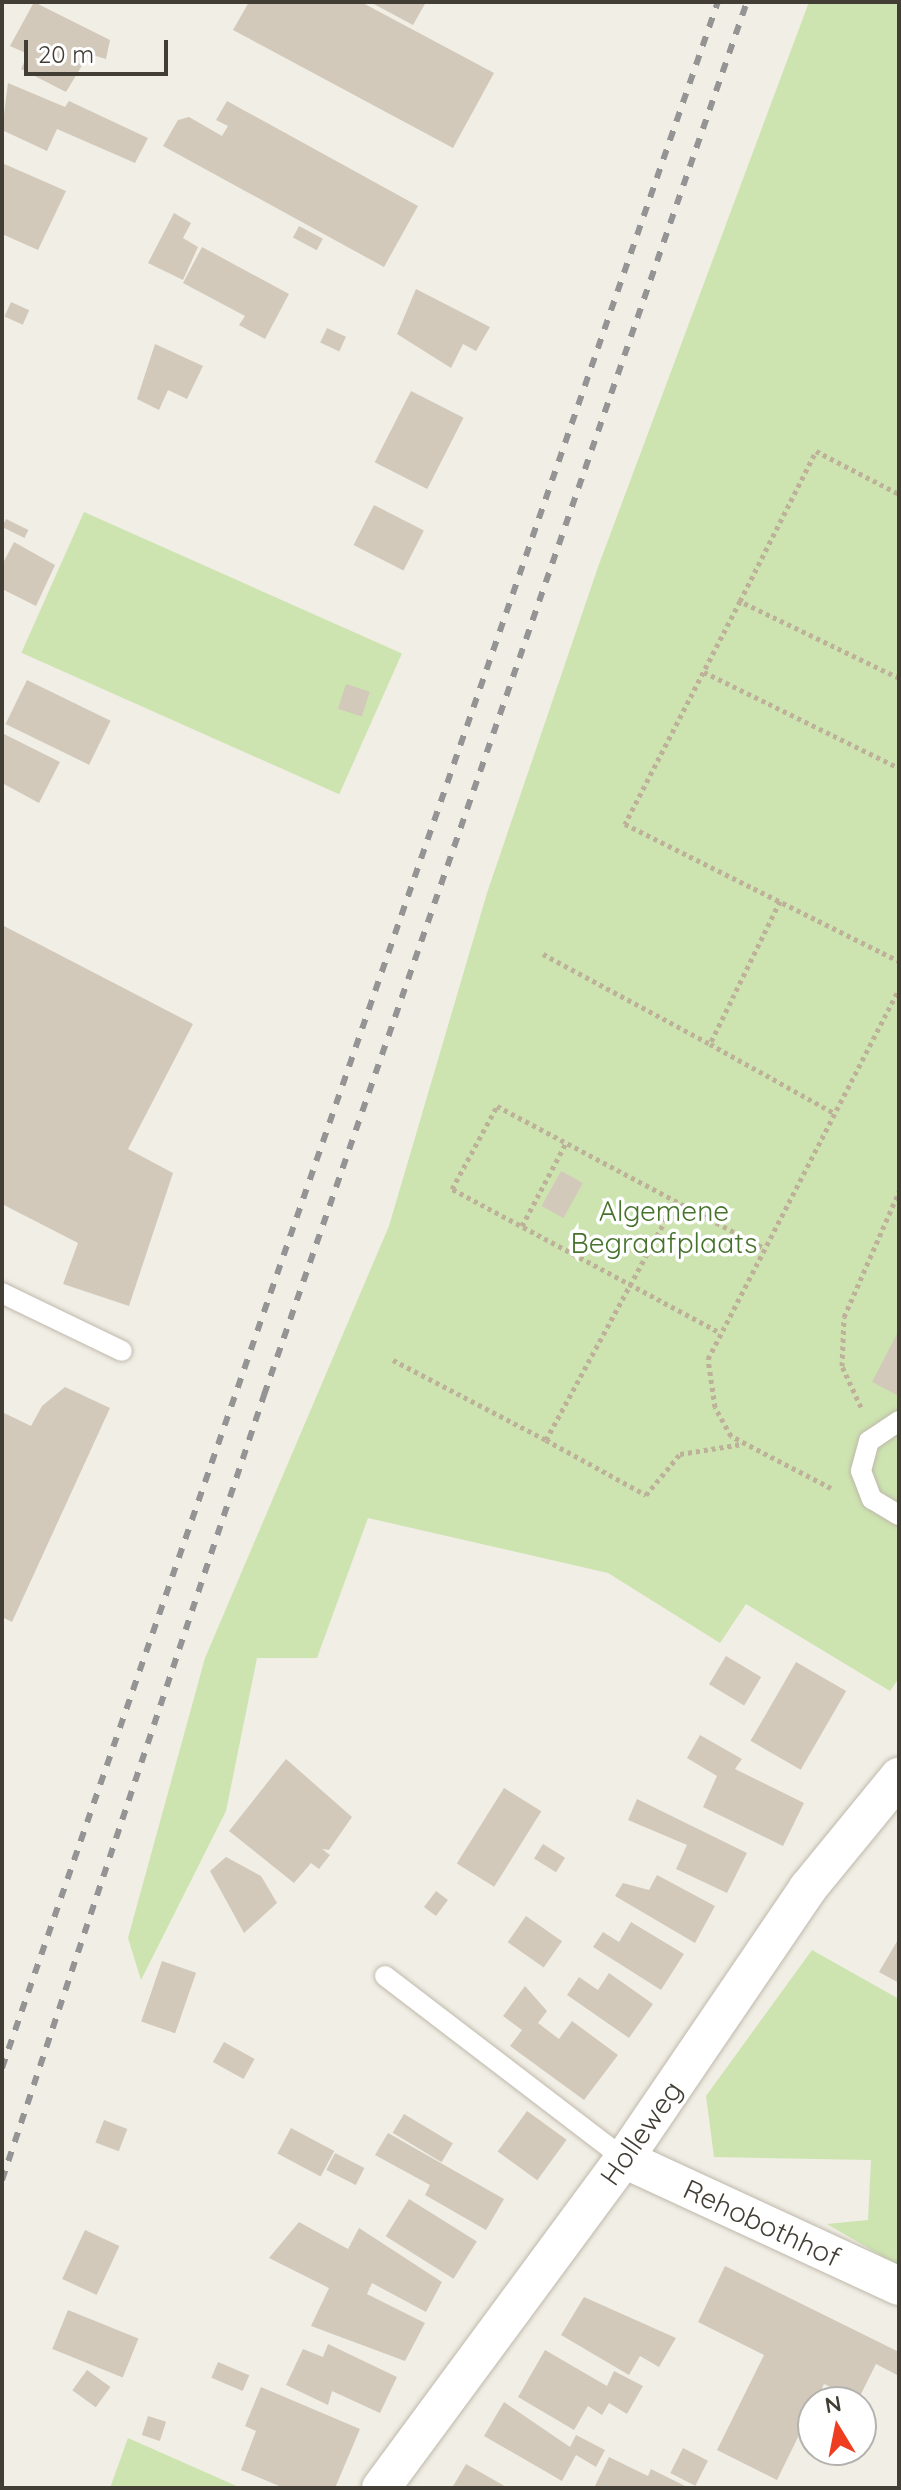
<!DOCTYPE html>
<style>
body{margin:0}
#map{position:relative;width:901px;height:2490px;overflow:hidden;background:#f1eee5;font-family:Quicksand,sans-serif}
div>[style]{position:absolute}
.green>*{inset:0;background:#cde4b0;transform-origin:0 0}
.building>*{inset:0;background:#d2c9bb;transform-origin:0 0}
.path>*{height:5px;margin-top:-2.5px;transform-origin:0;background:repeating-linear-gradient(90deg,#bdb19a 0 4px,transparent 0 8px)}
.roads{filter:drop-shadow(0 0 2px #bfb8ab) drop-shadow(0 0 2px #bfb8ab)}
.service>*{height:20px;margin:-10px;padding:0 10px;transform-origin:10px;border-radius:10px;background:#fff}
.minor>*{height:38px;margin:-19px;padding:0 19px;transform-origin:19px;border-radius:19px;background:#fff}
.rail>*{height:6px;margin-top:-3px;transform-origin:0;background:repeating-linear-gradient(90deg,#949494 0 10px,transparent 0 20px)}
span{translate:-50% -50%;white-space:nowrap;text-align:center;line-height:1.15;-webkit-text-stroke:7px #fff;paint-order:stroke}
.park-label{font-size:28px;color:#47722c}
.street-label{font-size:28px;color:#433e35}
.frame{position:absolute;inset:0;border:4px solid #433e35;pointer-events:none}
.north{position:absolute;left:797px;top:2386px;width:80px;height:80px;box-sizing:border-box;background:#fff;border:2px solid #b4b2ae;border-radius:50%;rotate:350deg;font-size:22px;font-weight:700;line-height:32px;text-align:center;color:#433e35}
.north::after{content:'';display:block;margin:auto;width:28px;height:36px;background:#ee3d1f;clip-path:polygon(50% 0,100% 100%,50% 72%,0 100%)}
.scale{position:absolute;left:24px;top:40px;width:144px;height:36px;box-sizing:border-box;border:4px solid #433e35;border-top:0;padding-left:10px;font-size:24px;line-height:28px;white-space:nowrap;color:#433e35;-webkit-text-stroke:6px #fff;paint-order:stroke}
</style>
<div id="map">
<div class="green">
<i style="clip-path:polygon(809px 2px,899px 2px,899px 1678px,890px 1691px,746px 1604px,720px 1643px,608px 1573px,368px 1518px,317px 1658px,257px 1658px,226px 1811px,141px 1980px,128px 1938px,205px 1658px,389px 1226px,487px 893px,598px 567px)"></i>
<i style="left:84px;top:512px;width:348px;height:154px;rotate:24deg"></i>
<i style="clip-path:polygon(812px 1950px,899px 1999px,899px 2266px,827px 2224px,868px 2220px,871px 2160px,714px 2157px,706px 2096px)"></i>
<i style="clip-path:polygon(128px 2438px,241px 2488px,110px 2488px)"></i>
</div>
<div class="building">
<i style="clip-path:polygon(34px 2px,110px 40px,106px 59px,89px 54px,66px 92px,21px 69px,28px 54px,10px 46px)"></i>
<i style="clip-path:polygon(249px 2px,361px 2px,494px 73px,453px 148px,233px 30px)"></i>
<i style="clip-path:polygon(370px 2px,426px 2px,413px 25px)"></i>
<i style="clip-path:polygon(8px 83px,65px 107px,69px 101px,148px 138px,135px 163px,57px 129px,47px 151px,2px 130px)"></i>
<i style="clip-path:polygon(227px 101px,418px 206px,384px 267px,163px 146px,178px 120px,189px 117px,222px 136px,228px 126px,216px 120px)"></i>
<i style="clip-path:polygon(2px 163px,66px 191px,38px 250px,2px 234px)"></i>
<i style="clip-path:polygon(174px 213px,191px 223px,183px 238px,198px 247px,183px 280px,148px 263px)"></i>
<i style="left:299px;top:226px;width:27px;height:13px;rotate:28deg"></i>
<i style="clip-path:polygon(202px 247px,289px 294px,265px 339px,239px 325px,245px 316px,183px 283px)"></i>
<i style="clip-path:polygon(416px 289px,490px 327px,476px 351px,463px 344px,451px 368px,397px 334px)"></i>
<i style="left:11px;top:302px;width:20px;height:16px;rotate:24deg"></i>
<i style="left:327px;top:328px;width:21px;height:16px;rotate:25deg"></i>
<i style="clip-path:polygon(155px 344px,203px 366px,187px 399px,168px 390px,159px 410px,137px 399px)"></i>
<i style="left:411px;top:391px;width:59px;height:80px;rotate:27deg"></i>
<i style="left:374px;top:505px;width:56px;height:45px;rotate:27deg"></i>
<i style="left:6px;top:519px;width:25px;height:9px;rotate:26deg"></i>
<i style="clip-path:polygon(14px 542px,55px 565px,36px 606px,2px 589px,2px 565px)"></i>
<i style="left:27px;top:680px;width:93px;height:49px;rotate:26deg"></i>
<i style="left:346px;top:684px;width:25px;height:26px;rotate:18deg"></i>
<i style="clip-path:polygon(2px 733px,60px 762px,39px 803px,2px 783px)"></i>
<i style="clip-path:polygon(2px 925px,193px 1024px,128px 1149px,173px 1173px,129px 1306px,63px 1284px,78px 1243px,2px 1204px)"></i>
<i style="left:561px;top:1171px;width:25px;height:40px;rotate:29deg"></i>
<i style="clip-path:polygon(899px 1330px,899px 1396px,872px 1382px)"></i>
<i style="clip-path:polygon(65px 1387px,110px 1408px,12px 1622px,2px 1617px,2px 1412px,31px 1426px,42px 1406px)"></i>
<i style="left:726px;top:1656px;width:41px;height:33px;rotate:31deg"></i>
<i style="left:796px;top:1662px;width:58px;height:91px;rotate:30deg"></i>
<i style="clip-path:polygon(700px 1735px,742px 1759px,735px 1769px,804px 1803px,783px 1846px,703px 1807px,717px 1776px,687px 1758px)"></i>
<i style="clip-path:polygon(286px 1759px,352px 1817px,329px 1850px,322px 1849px,330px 1855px,319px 1869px,311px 1863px,294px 1883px,229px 1831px)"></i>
<i style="left:504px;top:1788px;width:44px;height:89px;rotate:32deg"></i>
<i style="clip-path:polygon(637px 1799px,747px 1853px,727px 1893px,676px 1869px,687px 1845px,628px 1820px)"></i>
<i style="left:543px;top:1844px;width:26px;height:17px;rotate:32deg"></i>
<i style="clip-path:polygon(226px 1857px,261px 1876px,277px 1903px,244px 1933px,210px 1871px)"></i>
<i style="clip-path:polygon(657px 1875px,715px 1906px,695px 1943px,615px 1896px,623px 1883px,649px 1890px)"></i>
<i style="left:436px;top:1891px;width:15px;height:20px;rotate:37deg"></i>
<i style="left:526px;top:1916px;width:44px;height:32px;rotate:35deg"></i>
<i style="clip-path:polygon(631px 1922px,684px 1954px,661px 1990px,593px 1947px,603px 1932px,619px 1942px)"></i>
<i style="clip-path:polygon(899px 1938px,899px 1983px,879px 1972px)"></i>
<i style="left:162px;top:1961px;width:36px;height:64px;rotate:19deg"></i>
<i style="clip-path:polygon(609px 1973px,653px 2004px,629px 2038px,567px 1995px,579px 1977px,598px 1990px)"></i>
<i style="clip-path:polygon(525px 1986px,547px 2011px,538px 2023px,559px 2039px,572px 2021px,618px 2055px,584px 2100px,510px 2046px,522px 2030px,503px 2016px)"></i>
<i style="left:224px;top:2042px;width:35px;height:23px;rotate:29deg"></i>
<i style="left:527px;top:2111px;width:49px;height:50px;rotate:36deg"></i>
<i style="left:404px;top:2114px;width:57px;height:22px;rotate:31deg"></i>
<i style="left:104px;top:2120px;width:25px;height:24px;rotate:21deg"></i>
<i style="left:291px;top:2128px;width:49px;height:29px;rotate:28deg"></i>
<i style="clip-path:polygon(388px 2133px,504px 2199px,486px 2230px,425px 2195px,430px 2185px,375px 2155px)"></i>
<i style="left:335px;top:2153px;width:33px;height:19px;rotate:27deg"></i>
<i style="left:409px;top:2199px;width:80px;height:44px;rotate:32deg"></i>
<i style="clip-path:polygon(299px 2222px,348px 2249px,359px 2228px,442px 2282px,426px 2312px,372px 2283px,367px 2294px,425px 2323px,405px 2361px,311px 2326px,329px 2288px,269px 2258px)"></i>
<i style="left:85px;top:2230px;width:38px;height:54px;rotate:25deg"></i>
<i style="clip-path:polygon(725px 2266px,899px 2352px,899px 2376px,876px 2364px,858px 2400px,824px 2384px,777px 2480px,717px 2450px,764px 2355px,698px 2322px)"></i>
<i style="clip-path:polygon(584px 2297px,676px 2338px,659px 2367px,640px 2356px,629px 2375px,561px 2335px)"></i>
<i style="left:68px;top:2310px;width:76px;height:42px;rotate:22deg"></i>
<i style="clip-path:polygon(328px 2344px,397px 2377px,380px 2413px,332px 2391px,328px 2405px,286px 2385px,303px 2349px,323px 2357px)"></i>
<i style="clip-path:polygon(545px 2350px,607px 2386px,614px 2371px,643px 2386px,627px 2414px,609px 2403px,602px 2415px,588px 2406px,574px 2430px,518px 2397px)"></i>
<i style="left:218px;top:2362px;width:34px;height:17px;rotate:23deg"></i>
<i style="left:87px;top:2370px;width:29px;height:25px;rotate:36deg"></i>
<i style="clip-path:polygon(261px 2387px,360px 2429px,335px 2488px,284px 2488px,241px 2470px,256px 2431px,245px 2426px)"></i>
<i style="clip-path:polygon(504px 2402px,570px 2447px,576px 2435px,605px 2450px,596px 2467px,576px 2455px,562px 2481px,484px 2436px)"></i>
<i style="left:148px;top:2416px;width:19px;height:20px;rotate:18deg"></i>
<i style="left:683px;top:2448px;width:28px;height:28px;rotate:27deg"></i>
<i style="clip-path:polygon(609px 2457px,648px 2476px,651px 2469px,689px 2488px,594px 2488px)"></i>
<i style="clip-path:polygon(466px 2464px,508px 2488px,452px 2488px)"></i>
</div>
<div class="path">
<i style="left:740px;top:601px;width:168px;rotate:-63.1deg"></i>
<i style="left:816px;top:451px;width:93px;rotate:27.4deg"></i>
<i style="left:704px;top:672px;width:217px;rotate:26.2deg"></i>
<i style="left:899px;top:678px;width:177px;rotate:-154.2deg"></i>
<i style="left:740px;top:601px;width:251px;rotate:117.3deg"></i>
<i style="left:625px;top:824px;width:306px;rotate:26.6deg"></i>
<i style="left:780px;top:901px;width:159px;rotate:116.1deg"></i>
<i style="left:710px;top:1044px;width:142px;rotate:29.1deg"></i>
<i style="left:543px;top:954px;width:190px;rotate:28.3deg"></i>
<i style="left:522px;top:1226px;width:94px;rotate:-62.1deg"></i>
<i style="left:717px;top:1331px;width:301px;rotate:-151.8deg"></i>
<i style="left:452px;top:1189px;width:94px;rotate:-61.5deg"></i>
<i style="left:497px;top:1106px;width:300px;rotate:28deg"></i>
<i style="left:393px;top:1360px;width:173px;rotate:27.6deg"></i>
<i style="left:546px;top:1440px;width:272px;rotate:-61.5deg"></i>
<i style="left:861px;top:1407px;width:45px;rotate:-114.9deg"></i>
<i style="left:842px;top:1366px;width:49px;rotate:-87.7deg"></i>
<i style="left:844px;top:1317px;width:137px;rotate:-66.3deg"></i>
<i style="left:546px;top:1440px;width:114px;rotate:28.8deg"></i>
<i style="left:646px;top:1495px;width:53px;rotate:-50.3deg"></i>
<i style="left:680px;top:1454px;width:63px;rotate:-9.2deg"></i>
<i style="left:831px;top:1488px;width:113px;rotate:-152.5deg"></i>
<i style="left:731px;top:1436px;width:33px;rotate:-119deg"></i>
<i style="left:715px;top:1407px;width:49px;rotate:-98.3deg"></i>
<i style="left:708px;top:1359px;width:416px;rotate:-62.7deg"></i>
</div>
<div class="roads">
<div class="service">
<i style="left:2px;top:1293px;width:133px;rotate:25.8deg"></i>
<i style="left:899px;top:1421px;width:36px;rotate:146deg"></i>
<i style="left:869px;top:1441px;width:31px;rotate:105deg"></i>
<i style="left:861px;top:1471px;width:30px;rotate:69deg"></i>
<i style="left:872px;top:1499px;width:31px;rotate:31deg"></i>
<i style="left:385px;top:1976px;width:301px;rotate:37.4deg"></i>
</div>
<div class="minor">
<i style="left:624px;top:2159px;width:303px;rotate:24.8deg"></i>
<i style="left:381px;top:2488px;width:409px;rotate:-53.6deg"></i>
<i style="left:624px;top:2159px;width:328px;rotate:-55.8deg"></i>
<i style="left:808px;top:1888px;width:144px;rotate:-50.7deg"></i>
</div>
</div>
<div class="rail">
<i style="left:2px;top:2068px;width:2187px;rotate:-70.89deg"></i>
<i style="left:2px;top:2180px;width:828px;rotate:-71.54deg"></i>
<i style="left:264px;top:1395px;width:1474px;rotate:-70.88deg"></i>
</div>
<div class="park-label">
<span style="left:664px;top:1227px">Algemene<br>Begraafplaats</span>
</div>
<div class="street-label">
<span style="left:641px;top:2133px;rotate:-55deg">Holleweg</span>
<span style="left:762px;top:2223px;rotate:25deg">Rehobothhof</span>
</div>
<div class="frame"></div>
<div class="north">N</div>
<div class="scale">20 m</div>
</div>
